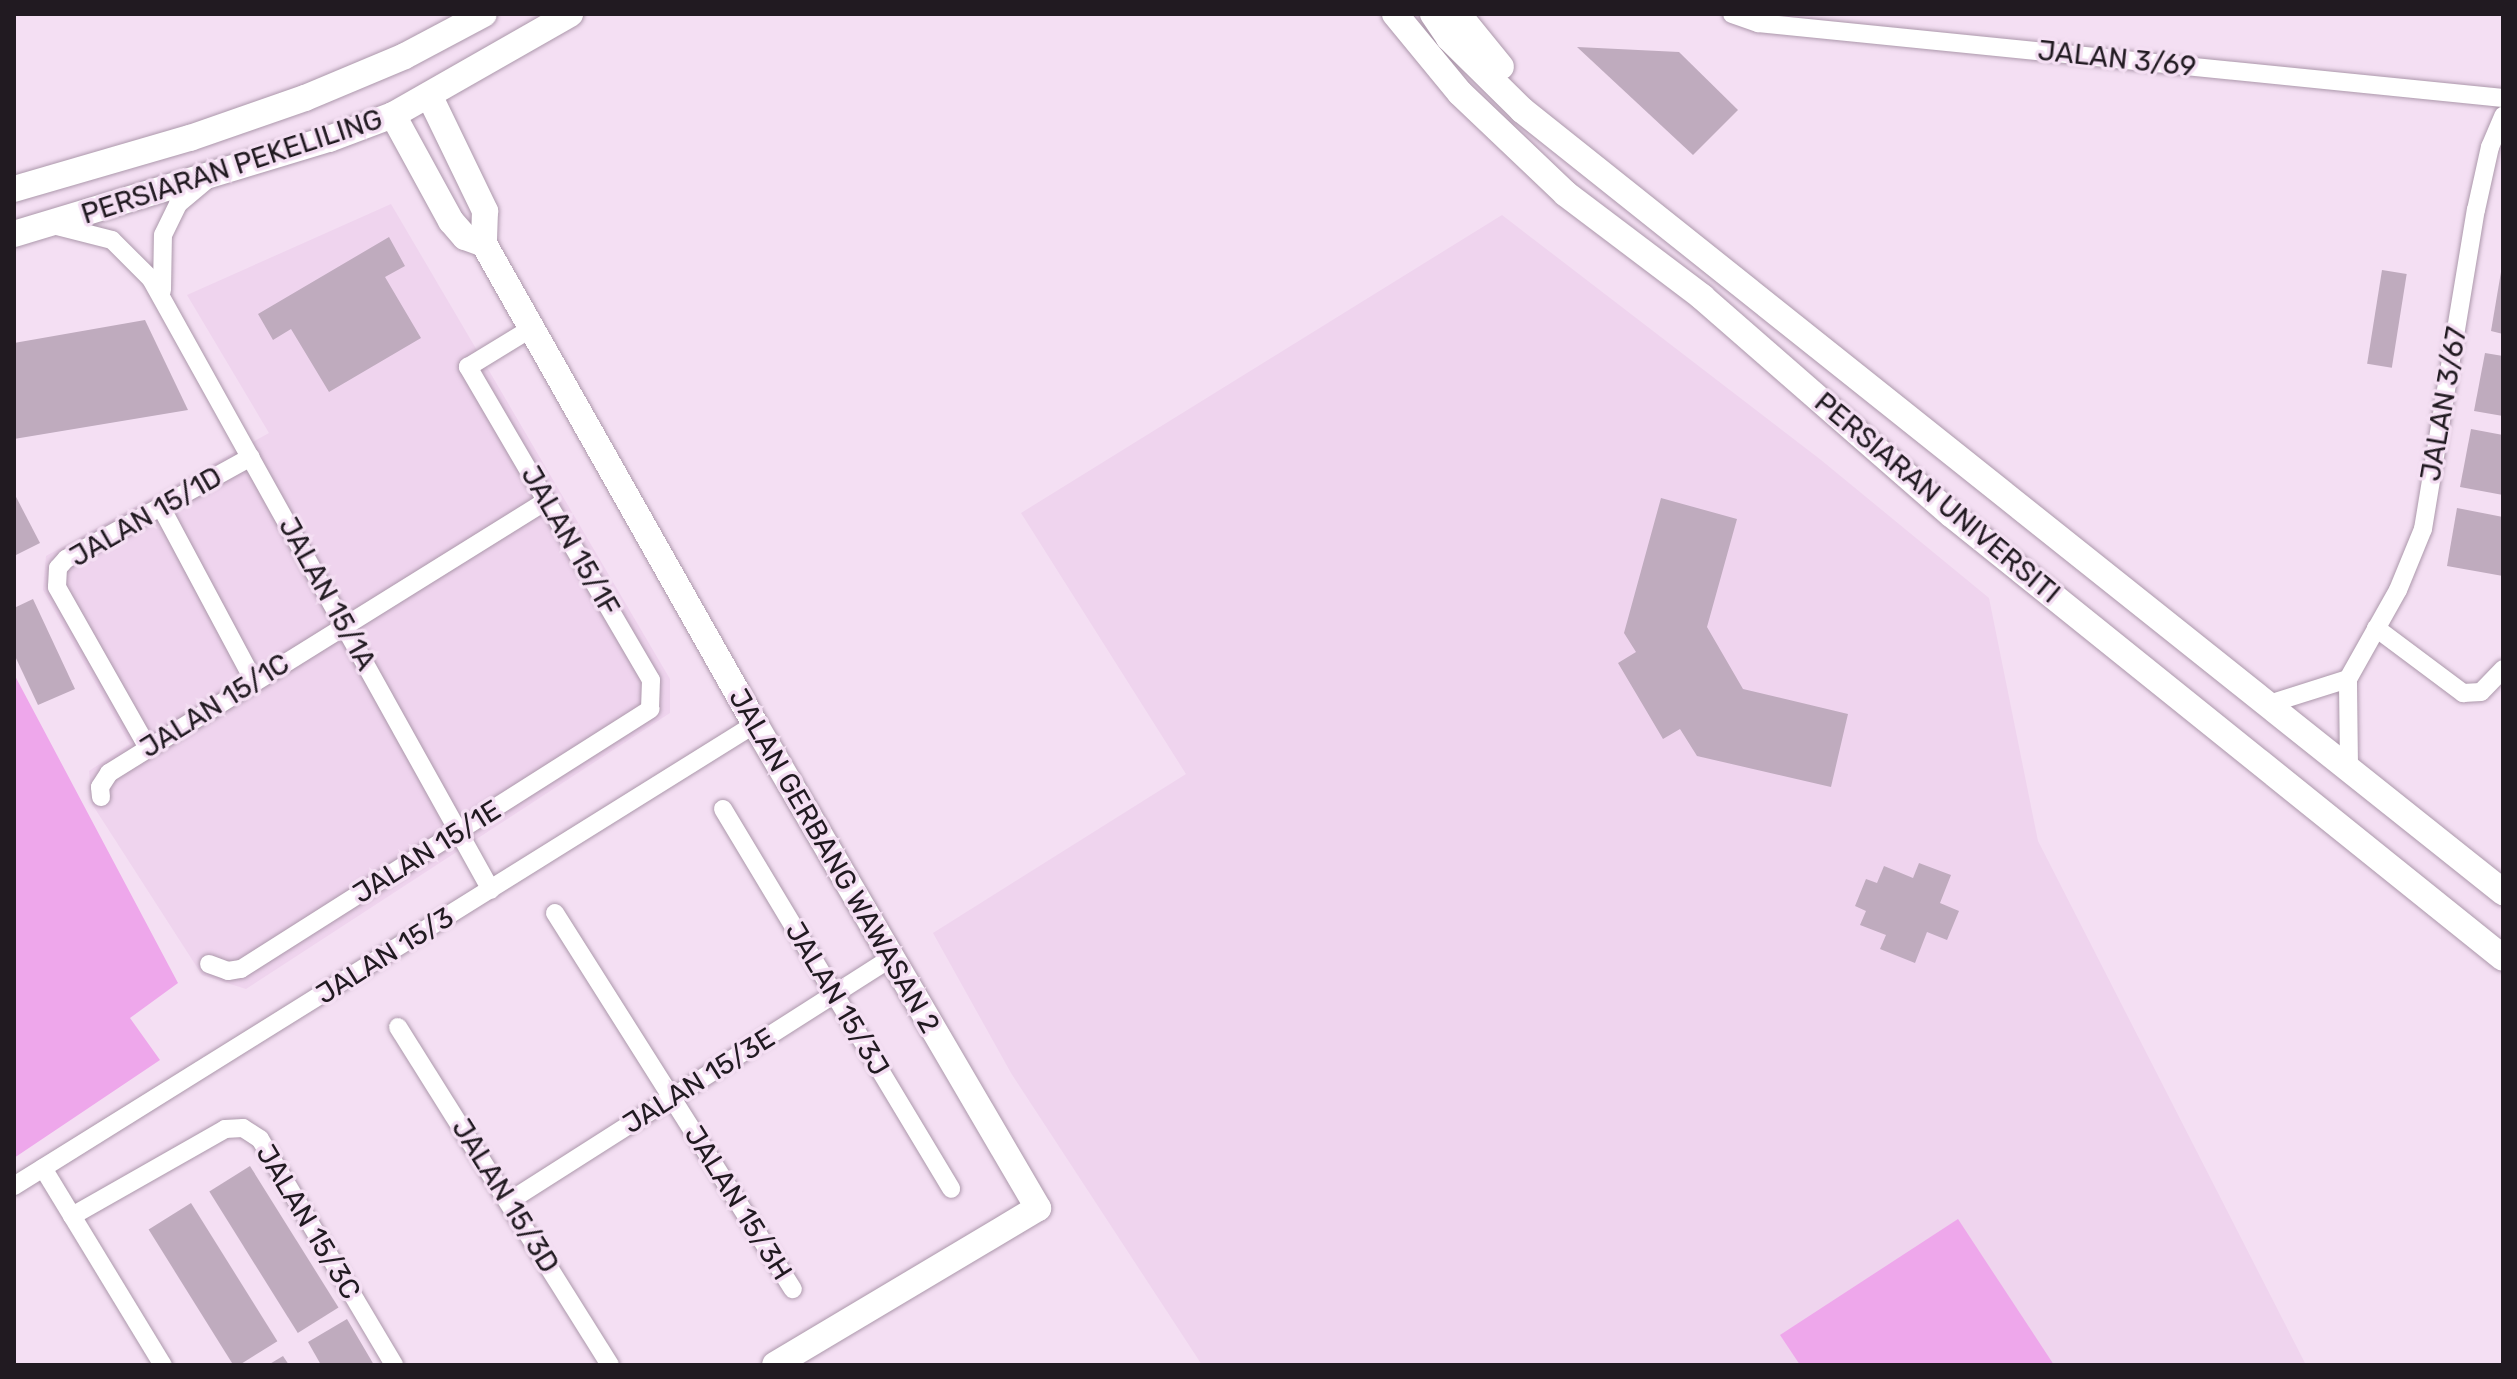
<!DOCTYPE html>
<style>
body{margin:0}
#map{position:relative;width:2517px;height:1379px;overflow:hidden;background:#f4dff3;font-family:Rubik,sans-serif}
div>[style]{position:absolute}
.built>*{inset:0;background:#efd4ee}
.green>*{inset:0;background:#eea7eb}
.building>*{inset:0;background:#bfabbe;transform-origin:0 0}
.roads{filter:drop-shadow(0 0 2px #ac98ab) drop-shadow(0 0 2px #ac98ab)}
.street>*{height:18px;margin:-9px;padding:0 9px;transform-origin:9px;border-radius:9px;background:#fff}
.secondary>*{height:26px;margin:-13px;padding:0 13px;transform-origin:13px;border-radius:13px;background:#fff}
span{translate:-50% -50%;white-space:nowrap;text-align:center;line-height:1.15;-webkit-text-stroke:7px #f4dff3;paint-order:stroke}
.street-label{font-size:28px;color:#211a21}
.frame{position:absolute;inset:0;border:16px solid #211a21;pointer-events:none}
</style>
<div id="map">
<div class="built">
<i style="clip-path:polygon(391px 204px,670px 679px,670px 713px,246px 989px,202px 975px,92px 804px,89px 771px,130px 744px,43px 590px,46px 556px,269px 433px,187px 295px)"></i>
<i style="clip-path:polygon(1502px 215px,1821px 460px,1989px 598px,2038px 841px,2306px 1365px,1202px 1365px,1011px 1073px,933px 933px,1186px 774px,1021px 513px)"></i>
</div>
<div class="green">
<i style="clip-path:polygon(14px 674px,178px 983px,130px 1018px,160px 1060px,14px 1158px)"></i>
<i style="clip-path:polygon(1958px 1219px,2054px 1365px,1800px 1365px,1780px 1335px)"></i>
</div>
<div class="building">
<i style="clip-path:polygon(1577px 47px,1679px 52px,1738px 110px,1693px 155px)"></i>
<i style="clip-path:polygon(389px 237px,405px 266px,385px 277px,421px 338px,329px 392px,291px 329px,273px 340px,258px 314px)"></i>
<i style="left:2382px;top:270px;width:25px;height:95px;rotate:9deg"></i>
<i style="clip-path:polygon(2501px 272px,2503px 272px,2503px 334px,2491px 331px)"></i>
<i style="clip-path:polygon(145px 320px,188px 410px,14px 439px,14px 343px)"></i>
<i style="clip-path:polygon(2485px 353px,2503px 356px,2503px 416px,2474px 411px)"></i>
<i style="clip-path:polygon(2471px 429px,2503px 435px,2503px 495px,2460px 487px)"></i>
<i style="clip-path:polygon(14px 493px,40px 543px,14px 556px)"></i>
<i style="clip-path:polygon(1661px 498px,1737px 519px,1707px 627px,1743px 689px,1848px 714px,1831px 787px,1697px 756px,1680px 729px,1663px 739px,1618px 663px,1636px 652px,1624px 633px)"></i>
<i style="clip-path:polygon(2457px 508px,2503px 517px,2503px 576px,2447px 566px)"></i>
<i style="clip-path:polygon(33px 599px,75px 689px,38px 705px,14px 654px,14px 608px)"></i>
<i style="clip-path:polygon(1919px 863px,1951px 875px,1940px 903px,1959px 911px,1947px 940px,1927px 932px,1915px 963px,1880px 949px,1886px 935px,1860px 925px,1866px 911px,1855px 906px,1866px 879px,1877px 883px,1884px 866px,1913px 878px)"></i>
<i style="left:250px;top:1166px;width:167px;height:48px;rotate:58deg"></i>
<i style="left:191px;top:1203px;width:163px;height:50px;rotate:58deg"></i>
<i style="clip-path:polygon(347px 1319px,374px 1365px,321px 1365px,308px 1342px)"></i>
<i style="clip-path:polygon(283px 1356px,289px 1365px,268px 1365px)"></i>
</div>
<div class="roads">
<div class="street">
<i style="left:1732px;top:14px;width:28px;rotate:19deg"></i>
<i style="left:1758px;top:23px;width:749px;rotate:5.75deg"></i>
<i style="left:53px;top:225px;width:61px;rotate:14.3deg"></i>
<i style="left:112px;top:240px;width:55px;rotate:45deg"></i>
<i style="left:151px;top:279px;width:699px;rotate:60.91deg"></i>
<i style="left:162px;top:290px;width:55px;rotate:-89deg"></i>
<i style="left:163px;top:235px;width:34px;rotate:-64deg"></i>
<i style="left:178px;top:204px;width:35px;rotate:-40deg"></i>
<i style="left:161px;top:507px;width:197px;rotate:61.9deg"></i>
<i style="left:2376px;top:628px;width:109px;rotate:36.8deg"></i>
<i style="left:2463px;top:693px;width:18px;rotate:-3deg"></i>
<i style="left:2481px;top:692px;width:32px;rotate:-46deg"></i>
<i style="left:2272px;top:703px;width:80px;rotate:-17.5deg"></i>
<i style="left:148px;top:748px;width:185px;rotate:-119.5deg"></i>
<i style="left:57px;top:587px;width:19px;rotate:-87deg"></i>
<i style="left:58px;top:568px;width:12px;rotate:-48deg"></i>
<i style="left:66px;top:559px;width:211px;rotate:-28.9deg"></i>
<i style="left:2349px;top:766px;width:87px;rotate:-90.7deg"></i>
<i style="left:2348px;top:679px;width:102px;rotate:-60.7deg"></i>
<i style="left:2398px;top:590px;width:66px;rotate:-67.7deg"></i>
<i style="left:2423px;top:529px;width:323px;rotate:-80.6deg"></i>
<i style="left:2476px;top:210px;width:65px;rotate:-77.5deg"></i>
<i style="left:2490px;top:147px;width:34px;rotate:-67deg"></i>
<i style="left:101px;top:797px;width:10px;rotate:-96deg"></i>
<i style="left:100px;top:787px;width:17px;rotate:-57deg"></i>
<i style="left:109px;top:773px;width:515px;rotate:-31.9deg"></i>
<i style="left:723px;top:809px;width:443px;rotate:59deg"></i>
<i style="left:555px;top:913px;width:445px;rotate:57.7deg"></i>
<i style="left:209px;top:964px;width:20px;rotate:20deg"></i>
<i style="left:228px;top:971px;width:13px;rotate:-9deg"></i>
<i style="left:241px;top:969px;width:485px;rotate:-32.4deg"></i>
<i style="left:650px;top:709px;width:29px;rotate:-88deg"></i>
<i style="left:651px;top:680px;width:363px;rotate:-120.3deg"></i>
<i style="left:468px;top:367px;width:75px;rotate:-31.4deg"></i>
<i style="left:398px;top:1027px;width:399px;rotate:57.9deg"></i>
<i style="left:43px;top:1168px;width:231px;rotate:58.7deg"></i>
<i style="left:14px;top:1186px;width:873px;rotate:-31.94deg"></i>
<i style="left:508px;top:1202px;width:453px;rotate:-32.5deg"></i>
<i style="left:72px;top:1216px;width:176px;rotate:-29.6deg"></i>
<i style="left:225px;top:1129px;width:18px;rotate:-3deg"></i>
<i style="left:243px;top:1128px;width:20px;rotate:33deg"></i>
<i style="left:260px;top:1139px;width:263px;rotate:59.3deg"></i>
</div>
<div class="secondary">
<i style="left:1395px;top:14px;width:102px;rotate:50.6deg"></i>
<i style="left:1460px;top:93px;width:146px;rotate:43.6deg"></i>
<i style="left:1566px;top:194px;width:171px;rotate:37.1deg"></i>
<i style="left:1702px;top:297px;width:330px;rotate:41.1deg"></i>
<i style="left:1951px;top:514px;width:708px;rotate:38.81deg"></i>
<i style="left:1433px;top:14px;width:29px;rotate:56deg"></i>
<i style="left:1449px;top:38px;width:103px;rotate:44.6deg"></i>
<i style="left:1522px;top:110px;width:1255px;rotate:38.56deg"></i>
<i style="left:1458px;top:14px;width:68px;rotate:50.9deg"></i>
<i style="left:430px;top:97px;width:127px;rotate:64.2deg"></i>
<i style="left:485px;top:211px;width:33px;rotate:92deg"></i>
<i style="left:484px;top:244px;width:551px;rotate:60.55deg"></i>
<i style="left:755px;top:724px;width:561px;rotate:59.68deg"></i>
<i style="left:1038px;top:1208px;width:306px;rotate:149.2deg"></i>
<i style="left:393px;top:115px;width:121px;rotate:61.3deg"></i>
<i style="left:451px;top:221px;width:21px;rotate:49deg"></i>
<i style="left:465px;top:237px;width:20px;rotate:20deg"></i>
<i style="left:14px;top:189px;width:183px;rotate:-16.2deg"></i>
<i style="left:190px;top:138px;width:122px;rotate:-19.2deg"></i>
<i style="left:305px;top:98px;width:108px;rotate:-22.8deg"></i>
<i style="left:405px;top:56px;width:89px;rotate:-28deg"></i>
<i style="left:14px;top:234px;width:329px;rotate:-16.8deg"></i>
<i style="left:329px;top:139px;width:68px;rotate:-20.6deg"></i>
<i style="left:393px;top:115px;width:204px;rotate:-29.7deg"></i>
</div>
</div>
<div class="street-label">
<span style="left:2117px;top:59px;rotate:6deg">JALAN 3/69</span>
<span style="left:232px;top:167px;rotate:-18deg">PERSIARAN PEKELILING</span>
<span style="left:2444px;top:404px;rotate:-80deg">JALAN 3/67</span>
<span style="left:1937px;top:498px;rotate:40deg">PERSIARAN UNIVERSITI</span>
<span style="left:146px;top:517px;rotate:-30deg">JALAN 15/1D</span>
<span style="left:570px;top:541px;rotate:60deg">JALAN 15/1F</span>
<span style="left:327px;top:594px;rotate:61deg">JALAN 15/1A</span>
<span style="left:215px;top:706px;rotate:-32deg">JALAN 15/1C</span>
<span style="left:427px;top:852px;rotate:-32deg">JALAN 15/1E</span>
<span style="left:834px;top:861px;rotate:60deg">JALAN GERBANG WAWASAN 2</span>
<span style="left:385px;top:956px;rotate:-32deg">JALAN 15/3</span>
<span style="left:837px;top:999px;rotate:59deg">JALAN 15/3J</span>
<span style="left:699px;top:1081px;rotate:-32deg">JALAN 15/3E</span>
<span style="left:505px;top:1196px;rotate:58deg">JALAN 15/3D</span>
<span style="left:738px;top:1203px;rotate:58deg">JALAN 15/3H</span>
<span style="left:308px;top:1222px;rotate:59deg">JALAN 15/3C</span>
</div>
<div class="frame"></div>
</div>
